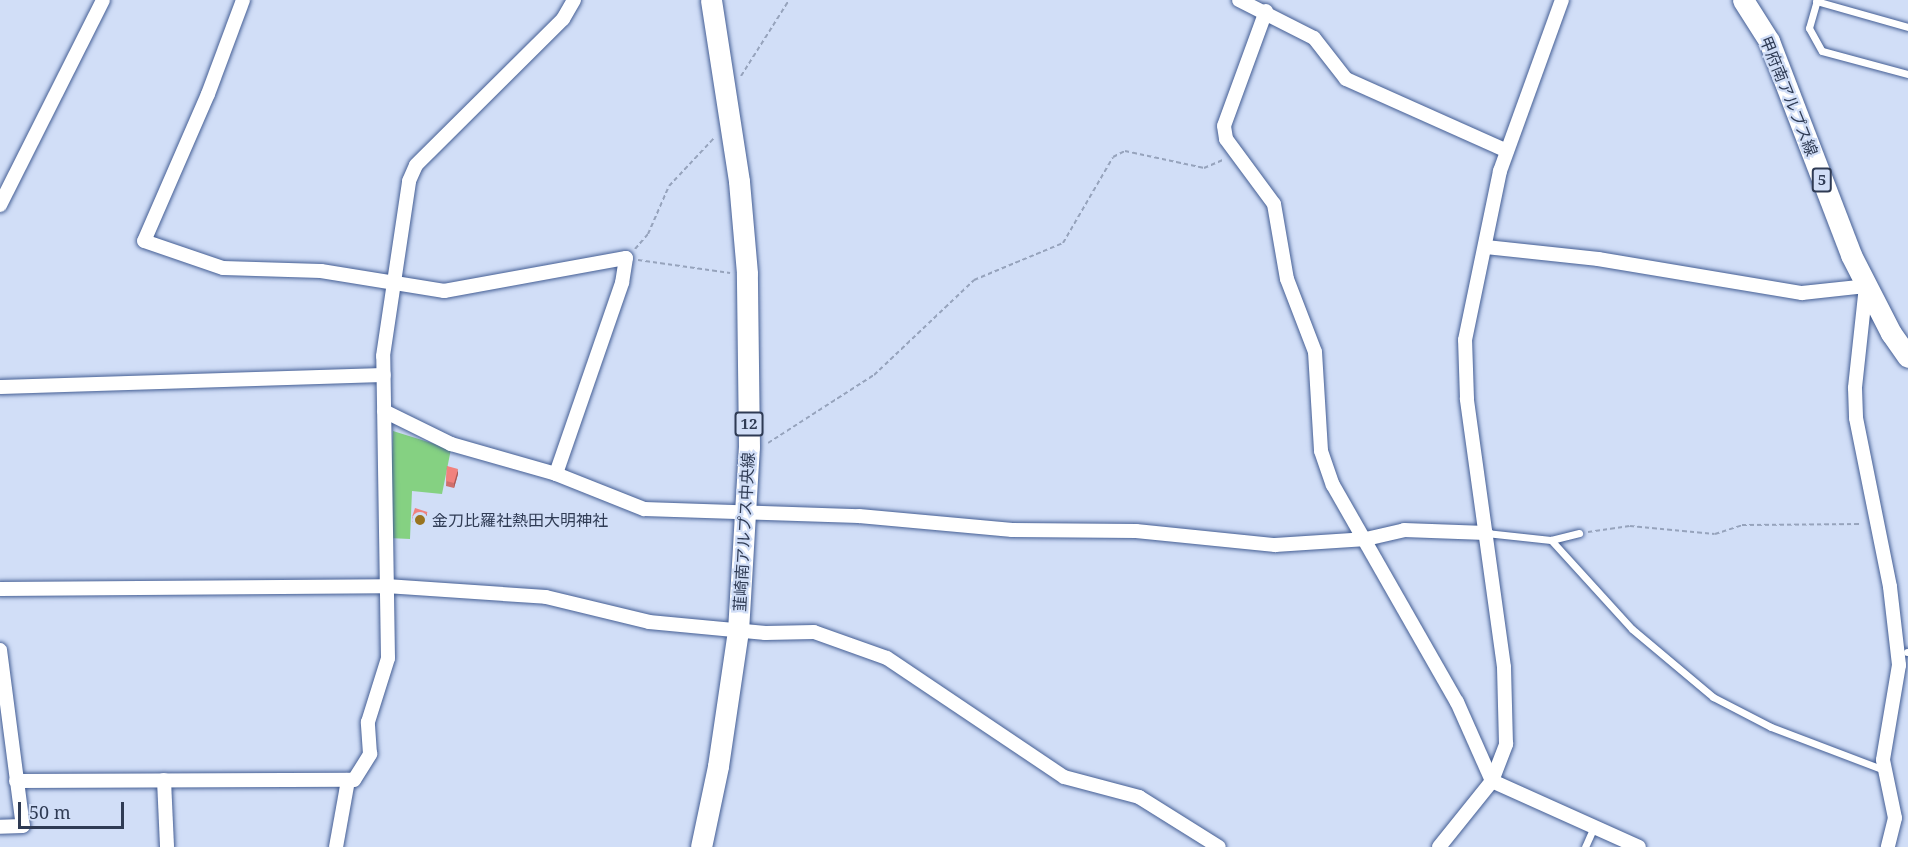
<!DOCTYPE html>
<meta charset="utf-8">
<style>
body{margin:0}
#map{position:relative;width:1908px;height:847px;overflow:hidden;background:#d1def7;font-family:"Noto Serif","Noto Sans JP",serif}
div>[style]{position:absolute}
.green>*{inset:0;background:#85d182}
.path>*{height:2px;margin-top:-1px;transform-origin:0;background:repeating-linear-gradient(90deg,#96a3bc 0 4.5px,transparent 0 7.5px)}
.roads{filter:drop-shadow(0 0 2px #445e94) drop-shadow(0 0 2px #445e94)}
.lane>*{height:7px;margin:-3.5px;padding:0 3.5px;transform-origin:3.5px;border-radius:3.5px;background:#fff}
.street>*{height:14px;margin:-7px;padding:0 7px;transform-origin:7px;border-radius:7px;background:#fff}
.primary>*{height:21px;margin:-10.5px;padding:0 10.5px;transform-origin:10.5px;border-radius:10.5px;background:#fff}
.wall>*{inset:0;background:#cf6f6c}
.shaded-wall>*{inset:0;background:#a95a58}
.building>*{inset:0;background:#f1817d;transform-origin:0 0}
.dots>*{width:16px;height:16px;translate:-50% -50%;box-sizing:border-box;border:3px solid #d1def7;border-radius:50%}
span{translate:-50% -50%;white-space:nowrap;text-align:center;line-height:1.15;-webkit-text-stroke:4.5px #d1def7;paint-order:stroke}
.shield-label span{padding:2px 4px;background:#d1def7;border:2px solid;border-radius:4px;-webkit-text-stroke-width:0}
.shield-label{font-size:15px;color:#2f3b54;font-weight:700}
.street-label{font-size:16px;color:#2f3b54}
.poi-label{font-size:16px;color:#2f3b54}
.left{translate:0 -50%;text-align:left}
.scale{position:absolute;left:18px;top:802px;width:106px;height:27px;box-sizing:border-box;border:3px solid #2f3b54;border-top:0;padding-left:8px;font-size:18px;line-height:21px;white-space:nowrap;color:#2f3b54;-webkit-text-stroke:4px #d1def7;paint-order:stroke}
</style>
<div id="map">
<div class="green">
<i style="clip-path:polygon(393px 431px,451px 449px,442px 494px,412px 491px,410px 539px,389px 538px)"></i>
</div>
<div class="path">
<i style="left:741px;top:76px;width:90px;rotate:-57.7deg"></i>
<i style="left:635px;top:249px;width:20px;rotate:-49deg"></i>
<i style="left:648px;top:234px;width:52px;rotate:-66.4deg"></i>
<i style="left:669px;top:186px;width:66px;rotate:-46.8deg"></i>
<i style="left:638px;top:260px;width:93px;rotate:8deg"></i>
<i style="left:768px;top:443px;width:126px;rotate:-32.7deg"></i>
<i style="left:874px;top:375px;width:138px;rotate:-43.5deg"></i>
<i style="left:974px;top:280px;width:96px;rotate:-22.6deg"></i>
<i style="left:1063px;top:243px;width:99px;rotate:-59.8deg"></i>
<i style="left:1113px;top:157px;width:13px;rotate:-27deg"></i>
<i style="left:1125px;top:151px;width:81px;rotate:12.1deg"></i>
<i style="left:1204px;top:168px;width:21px;rotate:-23deg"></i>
<i style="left:1588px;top:532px;width:42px;rotate:-8.1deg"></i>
<i style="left:1630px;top:526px;width:85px;rotate:5.4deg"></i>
<i style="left:1715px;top:534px;width:28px;rotate:-18deg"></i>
<i style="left:1742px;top:525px;width:120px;rotate:-0.5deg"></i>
</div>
<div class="roads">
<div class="lane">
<i style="left:1817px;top:0;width:29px;rotate:106deg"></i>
<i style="left:1809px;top:28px;width:26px;rotate:61deg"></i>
<i style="left:1822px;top:51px;width:89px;rotate:15deg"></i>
<i style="left:1816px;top:1px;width:96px;rotate:15.8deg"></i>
<i style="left:1486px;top:533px;width:65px;rotate:6.1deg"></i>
<i style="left:1551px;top:540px;width:120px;rotate:47.7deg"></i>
<i style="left:1632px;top:629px;width:106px;rotate:40deg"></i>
<i style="left:1713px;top:697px;width:65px;rotate:27.3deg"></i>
<i style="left:1771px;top:727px;width:121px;rotate:20.8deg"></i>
<i style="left:1551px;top:540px;width:29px;rotate:-14deg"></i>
<i style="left:1907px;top:652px;width:1px"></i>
<i style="left:1585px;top:847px;width:22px;rotate:-66deg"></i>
</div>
<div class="street">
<i style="left:243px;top:0;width:100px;rotate:110.4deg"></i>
<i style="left:208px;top:94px;width:160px;rotate:113.5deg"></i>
<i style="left:144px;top:241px;width:83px;rotate:18.9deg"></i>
<i style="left:223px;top:268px;width:98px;rotate:1.8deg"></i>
<i style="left:321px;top:271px;width:125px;rotate:9.2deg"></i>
<i style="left:444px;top:291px;width:185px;rotate:-10.3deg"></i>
<i style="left:626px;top:258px;width:25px;rotate:99deg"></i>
<i style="left:622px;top:283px;width:202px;rotate:109.1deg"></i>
<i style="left:1239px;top:0;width:84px;rotate:26.9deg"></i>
<i style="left:1314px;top:38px;width:52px;rotate:52deg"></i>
<i style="left:1346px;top:79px;width:176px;rotate:24.1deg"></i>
<i style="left:1266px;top:11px;width:122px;rotate:110.1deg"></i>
<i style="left:1224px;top:126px;width:13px;rotate:81deg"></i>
<i style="left:1226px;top:139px;width:81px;rotate:53.6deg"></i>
<i style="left:1274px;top:204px;width:76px;rotate:80.2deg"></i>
<i style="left:1287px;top:279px;width:78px;rotate:69deg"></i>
<i style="left:1315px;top:352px;width:99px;rotate:86.5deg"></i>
<i style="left:1321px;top:451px;width:36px;rotate:71deg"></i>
<i style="left:1333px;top:485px;width:250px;rotate:60.3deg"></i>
<i style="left:1457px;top:702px;width:86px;rotate:66.1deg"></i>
<i style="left:1492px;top:781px;width:161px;rotate:24.2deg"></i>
<i style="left:0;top:205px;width:229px;rotate:-63.3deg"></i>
<i style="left:1486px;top:247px;width:113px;rotate:6.1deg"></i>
<i style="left:1598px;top:259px;width:207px;rotate:9.5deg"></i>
<i style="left:1802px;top:293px;width:64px;rotate:-6.2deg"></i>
<i style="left:1866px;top:286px;width:103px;rotate:96.2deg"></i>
<i style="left:1855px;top:388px;width:30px;rotate:88deg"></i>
<i style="left:1856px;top:418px;width:172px;rotate:78.6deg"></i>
<i style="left:1890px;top:587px;width:79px;rotate:83.4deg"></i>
<i style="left:1899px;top:665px;width:96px;rotate:99.6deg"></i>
<i style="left:1883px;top:760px;width:59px;rotate:78.3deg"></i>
<i style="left:1895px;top:818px;width:30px;rotate:104deg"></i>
<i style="left:0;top:387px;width:384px;rotate:-1.8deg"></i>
<i style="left:384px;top:411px;width:75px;rotate:26.2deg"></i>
<i style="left:451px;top:444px;width:109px;rotate:15.9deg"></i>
<i style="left:556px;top:474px;width:95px;rotate:21.7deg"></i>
<i style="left:644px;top:509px;width:215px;rotate:1.9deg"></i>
<i style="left:859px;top:516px;width:154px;rotate:5.2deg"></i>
<i style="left:1012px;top:530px;width:124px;rotate:0.5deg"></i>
<i style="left:1136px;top:531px;width:140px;rotate:5.8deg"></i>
<i style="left:1275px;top:545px;width:91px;rotate:-3.8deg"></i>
<i style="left:1366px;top:539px;width:39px;rotate:-13deg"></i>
<i style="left:1404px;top:530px;width:82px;rotate:2.1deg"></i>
<i style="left:0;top:589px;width:386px;rotate:-0.4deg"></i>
<i style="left:386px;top:586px;width:160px;rotate:3.9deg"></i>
<i style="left:546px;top:597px;width:106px;rotate:13.6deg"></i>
<i style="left:649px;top:622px;width:117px;rotate:5.4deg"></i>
<i style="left:765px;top:633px;width:49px;rotate:-1.2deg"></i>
<i style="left:814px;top:632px;width:77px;rotate:19.6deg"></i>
<i style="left:887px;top:658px;width:213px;rotate:33.9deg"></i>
<i style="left:1064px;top:777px;width:78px;rotate:14.9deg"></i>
<i style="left:1139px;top:797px;width:94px;rotate:32deg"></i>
<i style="left:0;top:650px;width:177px;rotate:82.6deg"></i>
<i style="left:23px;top:826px;width:23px;rotate:178deg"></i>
<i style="left:164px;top:780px;width:67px;rotate:87.4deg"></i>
<i style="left:16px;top:781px;width:338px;rotate:-0.2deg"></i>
<i style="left:354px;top:780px;width:31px;rotate:-58deg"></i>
<i style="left:370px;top:754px;width:32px;rotate:-94deg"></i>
<i style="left:368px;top:722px;width:67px;rotate:-72.6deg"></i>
<i style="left:388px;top:658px;width:302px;rotate:-90.9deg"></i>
<i style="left:383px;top:356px;width:177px;rotate:-81.5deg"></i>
<i style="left:409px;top:181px;width:17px;rotate:-66deg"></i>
<i style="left:416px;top:165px;width:207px;rotate:-44.8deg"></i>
<i style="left:563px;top:19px;width:22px;rotate:-60deg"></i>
<i style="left:336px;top:847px;width:68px;rotate:-79.8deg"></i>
<i style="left:1439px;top:847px;width:85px;rotate:-51.2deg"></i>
<i style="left:1492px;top:781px;width:40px;rotate:-69deg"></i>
<i style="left:1506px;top:744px;width:77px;rotate:-91.5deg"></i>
<i style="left:1504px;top:667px;width:271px;rotate:-97.9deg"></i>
<i style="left:1467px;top:399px;width:59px;rotate:-91.9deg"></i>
<i style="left:1465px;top:340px;width:173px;rotate:-78.3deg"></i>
<i style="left:1500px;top:171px;width:182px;rotate:-70.1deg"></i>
</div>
<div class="primary">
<i style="left:1743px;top:0;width:49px;rotate:57.6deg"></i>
<i style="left:1769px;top:41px;width:229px;rotate:69deg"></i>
<i style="left:1851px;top:255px;width:88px;rotate:62.9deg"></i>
<i style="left:1891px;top:333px;width:29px;rotate:55deg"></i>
<i style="left:701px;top:847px;width:83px;rotate:-78.1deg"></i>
<i style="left:718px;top:766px;width:136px;rotate:-81.6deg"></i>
<i style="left:738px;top:631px;width:184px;rotate:-86.6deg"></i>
<i style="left:749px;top:447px;width:174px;rotate:-90.7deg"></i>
<i style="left:747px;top:273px;width:92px;rotate:-95deg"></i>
<i style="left:739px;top:181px;width:183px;rotate:-98.8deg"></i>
</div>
</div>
<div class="wall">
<i style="clip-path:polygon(447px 466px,458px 474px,454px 488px,446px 486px)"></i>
<i style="clip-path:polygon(412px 517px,427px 517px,424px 526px,412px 522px)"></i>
</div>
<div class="shaded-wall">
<i style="clip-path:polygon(458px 469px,458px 474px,454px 488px,454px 483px)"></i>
<i style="clip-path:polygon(427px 512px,427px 517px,424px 526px,424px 521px)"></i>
</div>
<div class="building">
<i style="clip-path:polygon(447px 466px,458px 469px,454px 483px,446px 481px)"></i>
<i style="left:415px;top:508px;width:13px;height:9px;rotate:18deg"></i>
</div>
<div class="dots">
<i style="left:420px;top:520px;background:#99741f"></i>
</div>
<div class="shield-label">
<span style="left:1822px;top:180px">5</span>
<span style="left:749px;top:424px">12</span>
</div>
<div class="street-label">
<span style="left:1789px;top:96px;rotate:68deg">甲府南アルプス線</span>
<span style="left:744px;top:532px;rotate:-87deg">韮崎南アルプス中央線</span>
</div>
<div class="poi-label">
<span class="left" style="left:432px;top:520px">金刀比羅社熱田大明神社</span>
</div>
<div class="scale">50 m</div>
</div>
